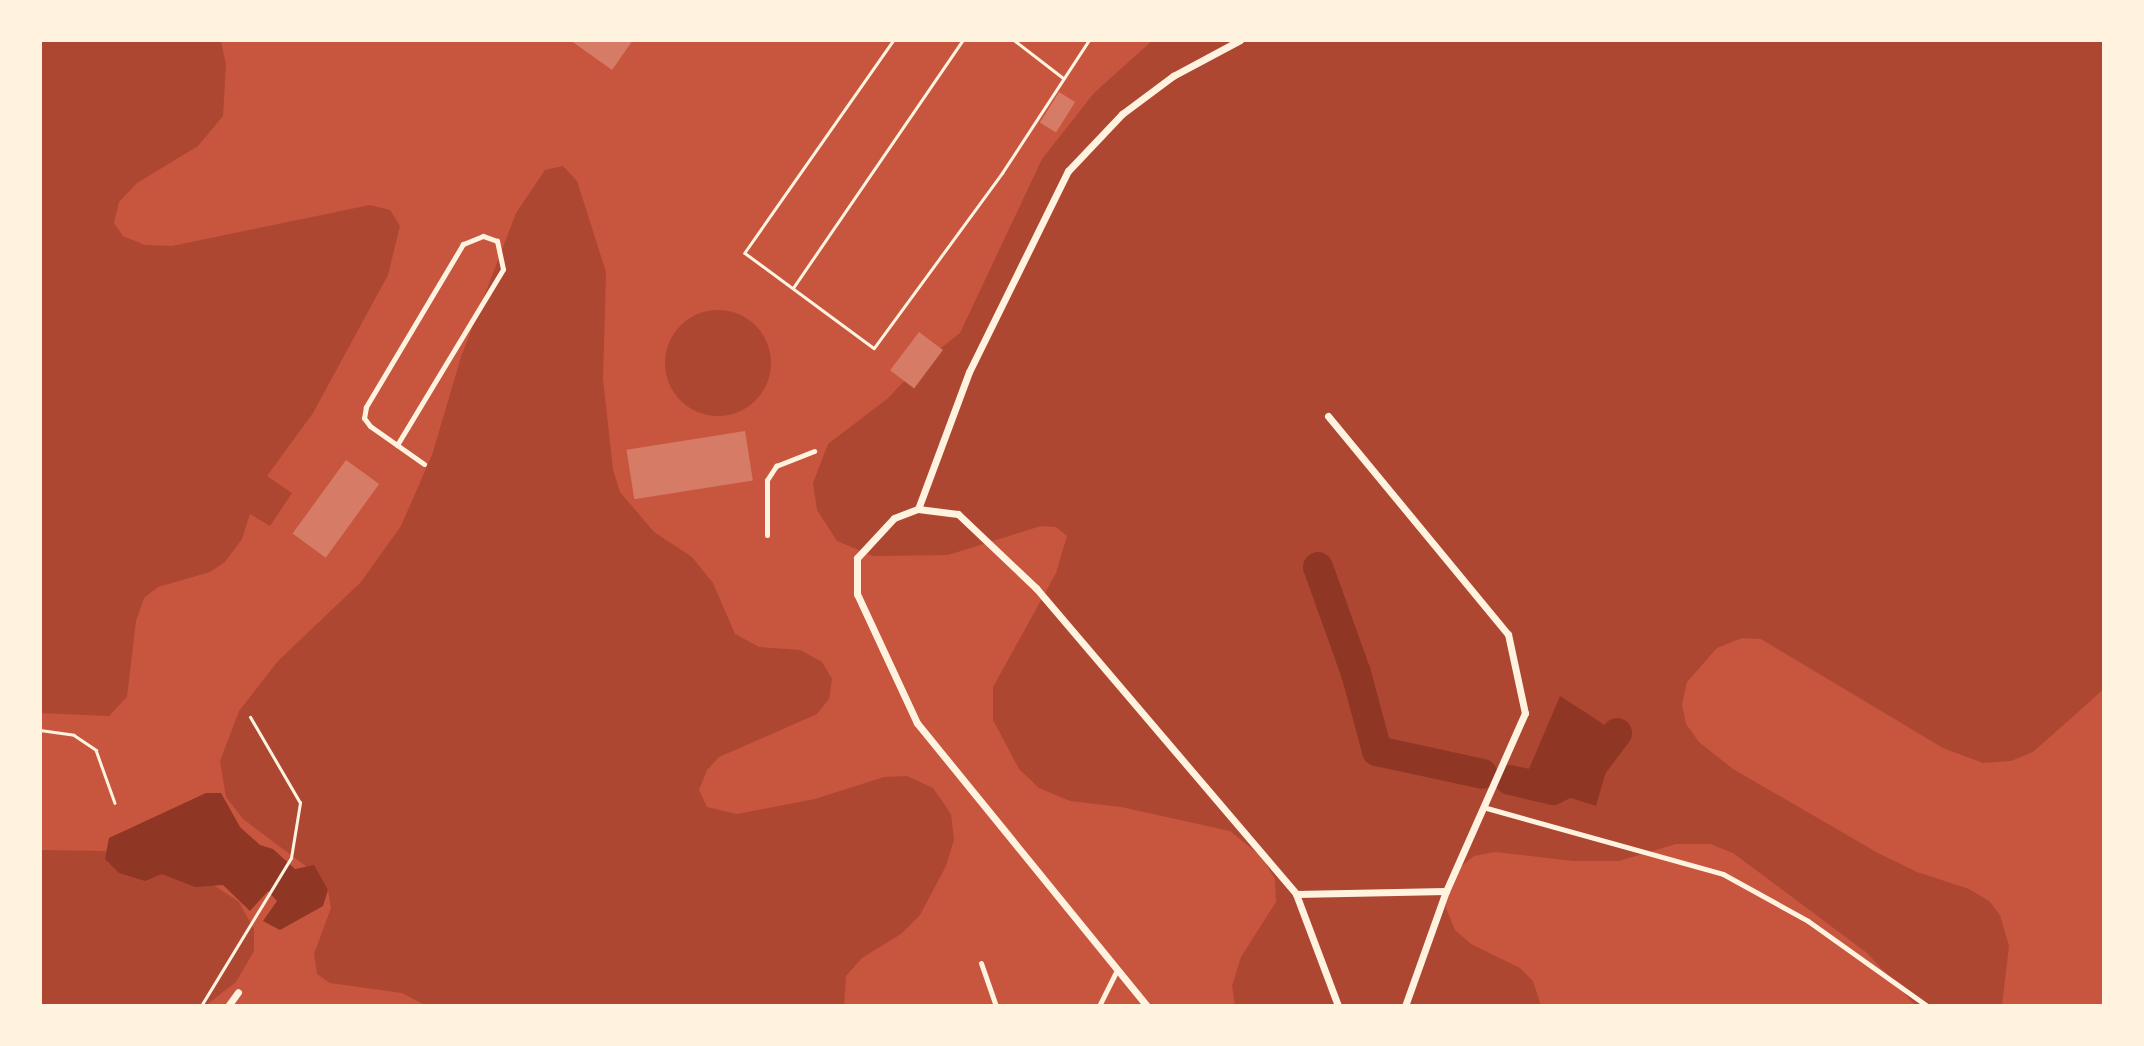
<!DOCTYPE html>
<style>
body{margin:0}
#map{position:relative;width:2144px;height:1046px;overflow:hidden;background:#c8553d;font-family:"Open Sans",sans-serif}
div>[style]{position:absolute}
.green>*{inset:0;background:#ae4732}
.round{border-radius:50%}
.water>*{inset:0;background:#8f3625}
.river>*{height:30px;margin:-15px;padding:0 15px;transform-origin:15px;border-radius:15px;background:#8f3625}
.building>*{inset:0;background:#d67c66;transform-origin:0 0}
.path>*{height:2.5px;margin:-1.25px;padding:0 1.25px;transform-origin:1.25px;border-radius:1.25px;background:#fff3e0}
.service>*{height:5px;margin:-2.5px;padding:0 2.5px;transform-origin:2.5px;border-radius:2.5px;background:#fff3e0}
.minor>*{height:7px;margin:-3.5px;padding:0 3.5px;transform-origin:3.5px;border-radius:3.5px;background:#fff3e0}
span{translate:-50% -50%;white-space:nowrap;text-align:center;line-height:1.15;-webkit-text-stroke:5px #fff3e0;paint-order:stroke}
.frame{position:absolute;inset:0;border:42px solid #fff3e0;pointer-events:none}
</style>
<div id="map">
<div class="green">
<i style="clip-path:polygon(40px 40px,221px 42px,226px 64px,223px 116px,198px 146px,137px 183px,119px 202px,114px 223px,123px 236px,145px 245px,172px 246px,370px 205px,390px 210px,400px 226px,388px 275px,313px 413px,267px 476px,292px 493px,270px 526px,250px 514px,242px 539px,225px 562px,210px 572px,158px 587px,144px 598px,136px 621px,127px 697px,109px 716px,40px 713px)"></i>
<i style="clip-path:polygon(1153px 40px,2104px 40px,2104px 689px,2033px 752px,2011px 761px,1983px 763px,1943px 748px,1761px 639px,1742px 638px,1717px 648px,1687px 682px,1682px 704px,1686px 724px,1699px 742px,1733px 769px,1878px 853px,1917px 872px,1969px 889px,1989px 901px,2000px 915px,2009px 946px,2002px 1006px,1916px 1006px,1867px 953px,1733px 853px,1710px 844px,1676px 844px,1619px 861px,1573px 861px,1495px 852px,1474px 856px,1453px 873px,1447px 887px,1446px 908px,1455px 930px,1471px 944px,1520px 968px,1533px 981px,1541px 1006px,1235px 1006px,1232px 986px,1241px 957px,1276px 902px,1275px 879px,1262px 857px,1230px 831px,1121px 807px,1070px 801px,1039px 788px,1019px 769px,993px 720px,993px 687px,1056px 573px,1067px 536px,1056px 527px,1041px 526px,948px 555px,873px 556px,837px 541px,817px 510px,813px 483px,828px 444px,887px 399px,921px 364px,960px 333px,1042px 159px,1094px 93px)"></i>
<i style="clip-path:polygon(563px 166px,577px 181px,606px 272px,603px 379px,613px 470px,620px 492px,654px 532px,692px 557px,713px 583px,735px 634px,759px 647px,800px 650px,822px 662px,832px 679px,829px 699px,817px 714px,719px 757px,707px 770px,699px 790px,707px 807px,737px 814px,815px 799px,884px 777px,907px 776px,933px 788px,951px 814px,954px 840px,946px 866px,920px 915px,901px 934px,862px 958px,846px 976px,844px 1006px,427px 1006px,402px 993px,330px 983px,317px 974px,314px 954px,331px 908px,328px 890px,315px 873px,243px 819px,226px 797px,220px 761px,239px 711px,278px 661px,361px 582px,401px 526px,432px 455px,461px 357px,516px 213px,545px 170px)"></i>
<i class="round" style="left:665px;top:310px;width:106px;height:106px"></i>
<i style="clip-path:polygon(40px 850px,103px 851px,137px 857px,203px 878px,239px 902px,254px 929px,254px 951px,236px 982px,205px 1006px,40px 1006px)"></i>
</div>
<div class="water">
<i style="clip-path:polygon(1560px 696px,1617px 733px,1596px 806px,1523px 783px)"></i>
<i style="clip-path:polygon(206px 793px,221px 793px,240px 827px,260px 845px,273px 849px,295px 869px,314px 865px,328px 890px,323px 906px,280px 930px,263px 921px,277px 901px,268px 891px,250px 911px,223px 885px,195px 887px,162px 874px,145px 881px,119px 873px,105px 859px,109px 838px)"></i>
</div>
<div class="river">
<i style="left:1318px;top:567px;width:113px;rotate:70.3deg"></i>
<i style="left:1356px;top:673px;width:81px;rotate:74.9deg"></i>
<i style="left:1377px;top:751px;width:108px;rotate:12.2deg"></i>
<i style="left:1510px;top:780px;width:44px;rotate:13.1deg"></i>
<i style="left:1553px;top:790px;width:38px;rotate:-27deg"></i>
<i style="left:1587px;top:773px;width:50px;rotate:-53.1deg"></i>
</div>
<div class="building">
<i style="clip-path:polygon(570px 40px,633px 40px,612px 70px)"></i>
<i style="left:1059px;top:92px;width:19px;height:36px;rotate:32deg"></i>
<i style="left:919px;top:332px;width:30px;height:48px;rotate:37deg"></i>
<i style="left:745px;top:431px;width:50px;height:120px;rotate:81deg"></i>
<i style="left:346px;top:460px;width:41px;height:91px;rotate:36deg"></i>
</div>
<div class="path">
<i style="left:894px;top:40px;width:260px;rotate:125deg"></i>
<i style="left:745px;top:253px;width:160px;rotate:36.4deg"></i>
<i style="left:874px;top:348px;width:217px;rotate:-53.8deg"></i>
<i style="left:1002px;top:173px;width:159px;rotate:-56.8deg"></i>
<i style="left:1014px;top:40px;width:61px;rotate:37.6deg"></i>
<i style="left:793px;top:288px;width:301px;rotate:-55.6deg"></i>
<i style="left:40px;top:730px;width:34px;rotate:8deg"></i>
<i style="left:74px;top:735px;width:27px;rotate:34deg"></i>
<i style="left:96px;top:750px;width:56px;rotate:70.3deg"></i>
<i style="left:201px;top:1006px;width:173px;rotate:-58.7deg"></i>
<i style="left:291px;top:858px;width:56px;rotate:-80.7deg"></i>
<i style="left:300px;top:803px;width:99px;rotate:-120.2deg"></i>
</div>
<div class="service">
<i style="left:397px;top:445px;width:205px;rotate:-58.9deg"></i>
<i style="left:503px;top:269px;width:29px;rotate:-102deg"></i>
<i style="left:497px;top:241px;width:15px;rotate:-160deg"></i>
<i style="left:483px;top:236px;width:22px;rotate:158deg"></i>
<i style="left:463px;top:244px;width:190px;rotate:120.8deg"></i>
<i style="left:366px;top:407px;width:11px;rotate:100deg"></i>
<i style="left:364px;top:418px;width:10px;rotate:53deg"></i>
<i style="left:370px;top:426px;width:66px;rotate:35.1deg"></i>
<i style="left:767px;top:535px;width:55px;rotate:-90deg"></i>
<i style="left:767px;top:480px;width:17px;rotate:-57deg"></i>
<i style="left:776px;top:466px;width:41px;rotate:-21.5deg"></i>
<i style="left:1483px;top:807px;width:249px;rotate:15.6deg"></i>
<i style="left:1723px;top:874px;width:97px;rotate:28.9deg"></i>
<i style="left:1808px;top:921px;width:146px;rotate:35.5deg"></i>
<i style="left:981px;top:963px;width:46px;rotate:70.8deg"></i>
<i style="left:1099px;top:1006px;width:40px;rotate:-63.4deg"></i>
</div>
<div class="minor">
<i style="left:1328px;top:416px;width:283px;rotate:50.5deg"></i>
<i style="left:1508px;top:634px;width:81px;rotate:77.9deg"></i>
<i style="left:1525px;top:713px;width:195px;rotate:113.9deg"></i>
<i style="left:1446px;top:891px;width:122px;rotate:109.6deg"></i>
<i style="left:918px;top:509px;width:146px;rotate:-69.6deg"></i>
<i style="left:969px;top:372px;width:224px;rotate:-63.8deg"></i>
<i style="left:1068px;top:171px;width:79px;rotate:-46.5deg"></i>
<i style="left:1122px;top:114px;width:64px;rotate:-36.7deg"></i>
<i style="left:1173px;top:76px;width:76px;rotate:-28.2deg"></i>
<i style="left:1296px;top:894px;width:120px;rotate:69.4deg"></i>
<i style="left:228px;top:1006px;width:17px;rotate:-54deg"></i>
<i style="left:1147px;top:1006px;width:365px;rotate:-129.1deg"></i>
<i style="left:917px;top:723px;width:142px;rotate:-114.9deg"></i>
<i style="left:857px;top:594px;width:36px;rotate:-90deg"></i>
<i style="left:857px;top:558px;width:54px;rotate:-47.2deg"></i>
<i style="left:894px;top:518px;width:26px;rotate:-21deg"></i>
<i style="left:918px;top:509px;width:40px;rotate:7.1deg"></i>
<i style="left:958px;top:514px;width:108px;rotate:43.5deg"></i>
<i style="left:1036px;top:588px;width:402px;rotate:49.6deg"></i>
<i style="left:1296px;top:894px;width:150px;rotate:-1.1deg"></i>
</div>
<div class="frame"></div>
</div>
